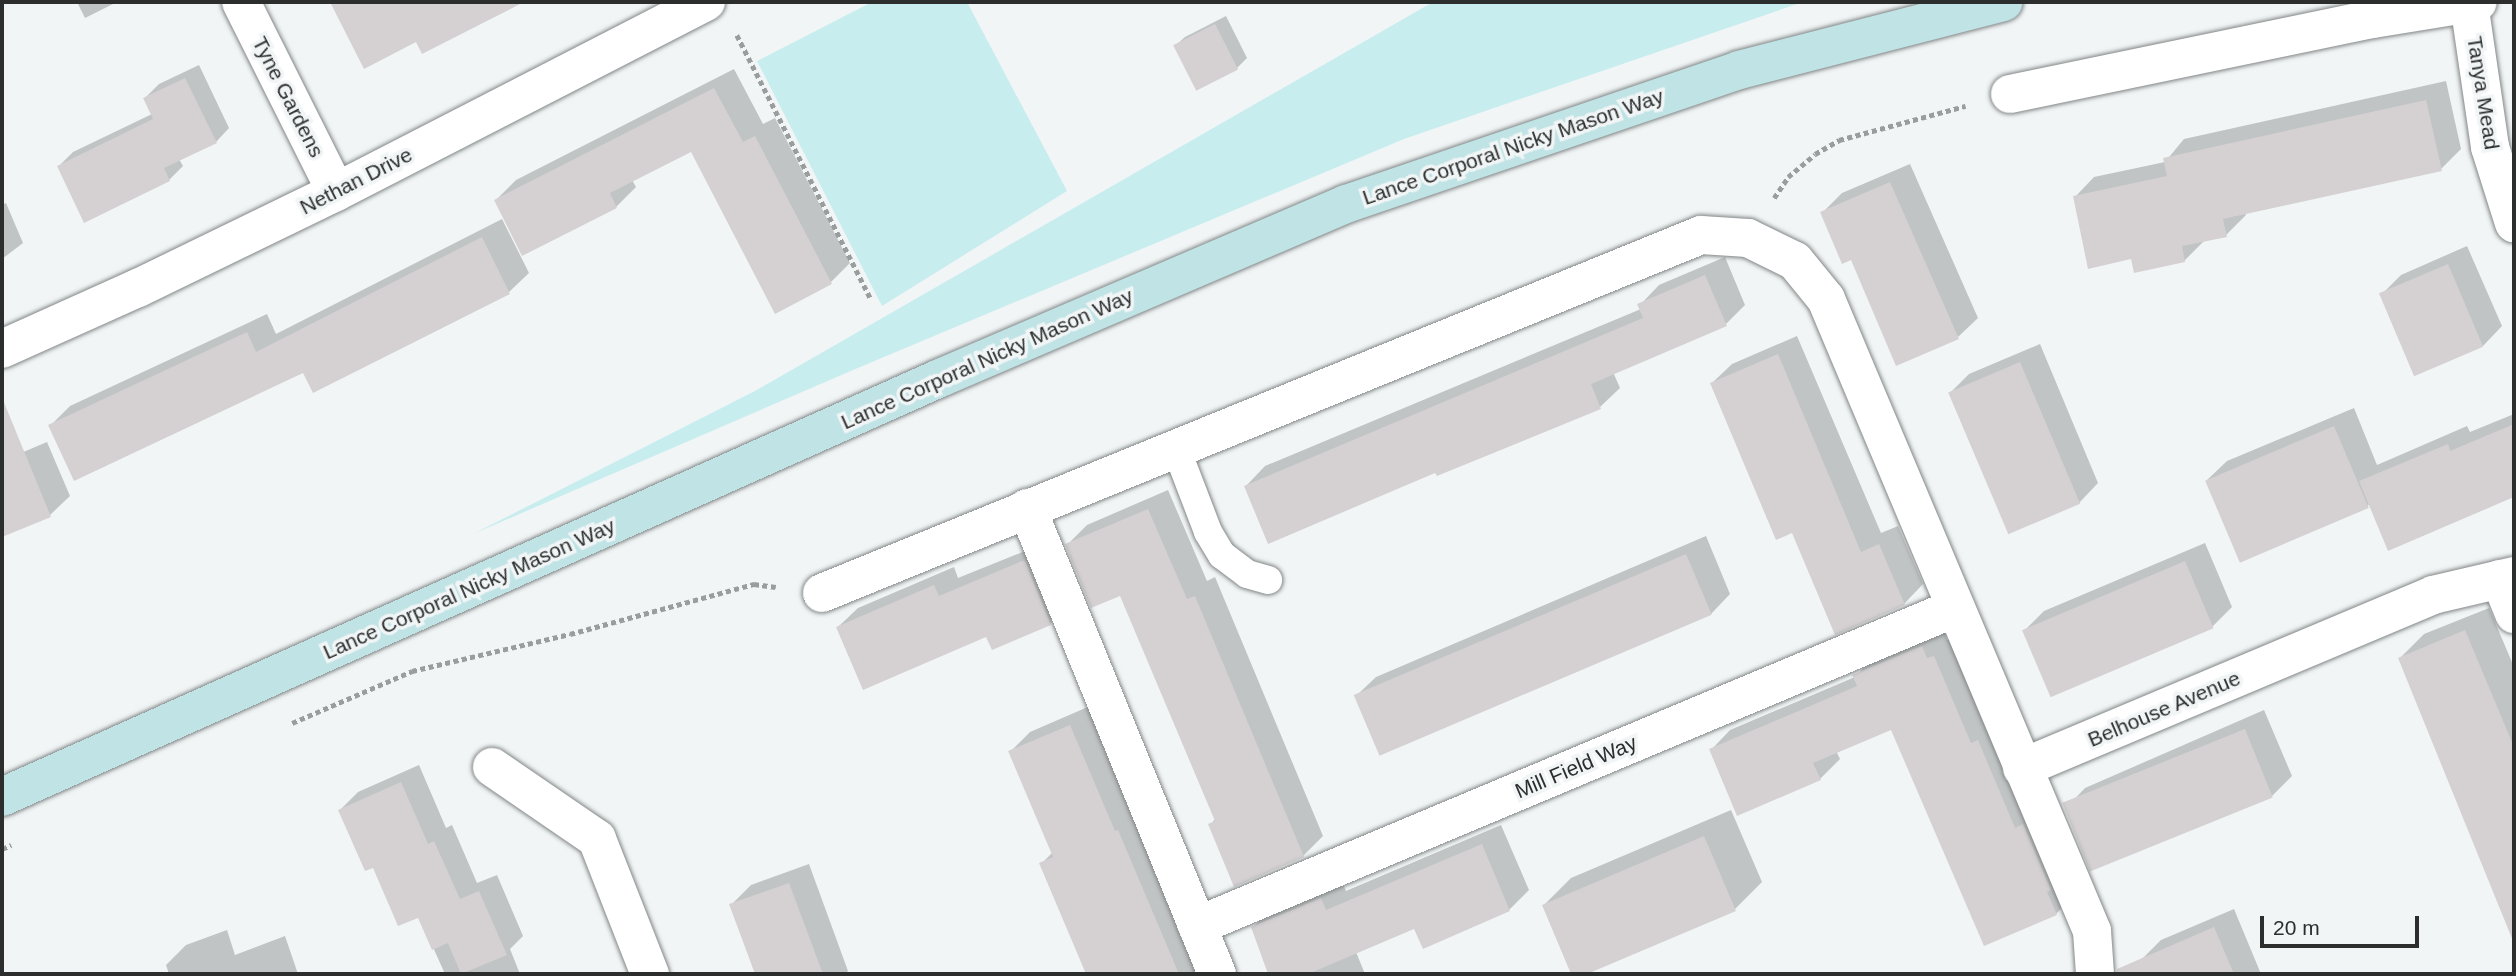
<!DOCTYPE html>
<style>
body{margin:0}
#map{position:relative;width:2516px;height:976px;overflow:hidden;background:#f1f5f6;font-family:Helvetica,sans-serif}
div>[style]{position:absolute}
.green>*{inset:0;background:#c8edef}
.shadow>*{inset:0;background:#0003}
.building>*{inset:0;background:#d5d1d2;transform-origin:0 0}
.path>*{height:4.5px;margin-top:-2.25px;transform-origin:0;background:repeating-linear-gradient(90deg,#9a9d9d 0 5px,transparent 0 8.5px)}
.roads{filter:drop-shadow(0 0 2px #828686) drop-shadow(0 0 2px #828686)}
.lane>*{height:28px;margin:-14px;padding:0 14px;transform-origin:14px;border-radius:14px;background:#fff}
.street>*{height:38px;margin:-19px;padding:0 19px;transform-origin:19px;border-radius:19px;background:#fff}
.secondary>*{height:38px;margin:-19px;padding:0 19px;transform-origin:19px;border-radius:19px;background:#c0e3e5}
span{translate:-50% -50%;white-space:nowrap;text-align:center;line-height:1.15;-webkit-text-stroke:7px #f1f5f6;paint-order:stroke}
.street-label{font-size:21px;color:#2c2e2e}
.frame{position:absolute;inset:0;border:4px solid #2c2e2e;pointer-events:none}
.scale{position:absolute;left:2260px;top:916px;width:159px;height:32px;box-sizing:border-box;border:4px solid #2c2e2e;border-top:0;padding-left:9px;font-size:21px;line-height:24px;white-space:nowrap;color:#2c2e2e;-webkit-text-stroke:5px #f1f5f6;paint-order:stroke}
</style>
<div id="map">
<div class="green">
<i style="clip-path:polygon(872px 2px,967px 2px,1067px 191px,882px 306px,757px 61px)"></i>
<i style="clip-path:polygon(1433px 2px,1803px 2px,1404px 139px,853px 370px,473px 534px,755px 391px)"></i>
</div>
<div class="shadow">
<i style="clip-path:polygon(77px 2px,117px 2px,85px 18px)"></i>
<i style="clip-path:polygon(336px 2px,520px 2px,423px 52px,417px 40px,333px 5px)"></i>
<i style="clip-path:polygon(1226px 16px,1247px 58px,1237px 68px,1175px 46px,1185px 37px)"></i>
<i style="clip-path:polygon(199px 65px,229px 128px,216px 142px,179px 159px,183px 166px,169px 180px,59px 166px,73px 152px,152px 114px,145px 98px,159px 84px)"></i>
<i style="clip-path:polygon(734px 69px,763px 124px,775px 118px,850px 263px,830px 283px,691px 149px,632px 180px,636px 187px,616px 207px,496px 200px,516px 180px)"></i>
<i style="clip-path:polygon(2446px 81px,2461px 149px,2441px 169px,2245px 212px,2246px 215px,2226px 235px,2204px 241px,2184px 261px,2132px 257px,2075px 197px,2094px 177px,2165px 162px,2184px 139px)"></i>
<i style="clip-path:polygon(1910px 164px,1978px 318px,1958px 337px,1852px 257px,1822px 213px,1842px 193px)"></i>
<i style="clip-path:polygon(6px 203px,23px 243px,2px 259px,2px 205px)"></i>
<i style="clip-path:polygon(502px 219px,529px 273px,509px 292px,304px 371px,50px 426px,70px 406px,267px 314px,276px 334px)"></i>
<i style="clip-path:polygon(2467px 246px,2502px 326px,2483px 346px,2381px 295px,2401px 275px)"></i>
<i style="clip-path:polygon(1725px 257px,1745px 305px,1726px 324px,1613px 372px,1620px 388px,1600px 407px,1438px 474px,1436px 470px,1246px 486px,1265px 466px,1641px 309px,1640px 305px,1659px 285px)"></i>
<i style="clip-path:polygon(1797px 336px,1881px 533px,1898px 526px,1923px 584px,1904px 604px,1793px 531px,1712px 383px,1732px 364px)"></i>
<i style="clip-path:polygon(2040px 344px,2098px 483px,2079px 503px,1950px 393px,1969px 374px)"></i>
<i style="clip-path:polygon(2354px 408px,2377px 465px,2467px 426px,2470px 432px,2514px 414px,2514px 496px,2389px 548px,2370px 503px,2367px 507px,2207px 480px,2227px 461px)"></i>
<i style="clip-path:polygon(47px 442px,70px 496px,50px 515px,2px 535px,2px 461px)"></i>
<i style="clip-path:polygon(1168px 490px,1207px 581px,1215px 577px,1323px 836px,1303px 856px,1210px 825px,1216px 818px,1121px 594px,1067px 545px,1087px 525px)"></i>
<i style="clip-path:polygon(1706px 536px,1730px 594px,1711px 614px,1356px 696px,1376px 677px)"></i>
<i style="clip-path:polygon(1045px 543px,1070px 604px,1050px 624px,987px 635px,838px 627px,858px 608px,954px 567px,958px 578px)"></i>
<i style="clip-path:polygon(2205px 543px,2232px 607px,2212px 627px,2024px 631px,2044px 611px)"></i>
<i style="clip-path:polygon(2489px 608px,2514px 667px,2514px 939px,2400px 658px,2424px 634px)"></i>
<i style="clip-path:polygon(1942px 627px,1947px 640px,1954px 637px,2075px 894px,2056px 914px,1892px 727px,1836px 751px,1840px 759px,1820px 779px,1711px 750px,1730px 730px,1855px 677px,1874px 656px)"></i>
<i style="clip-path:polygon(1090px 706px,1206px 974px,1095px 974px,1081px 939px,1041px 864px,1053px 852px,1010px 752px,1030px 732px)"></i>
<i style="clip-path:polygon(2264px 710px,2292px 776px,2272px 796px,2066px 808px,2085px 788px)"></i>
<i style="clip-path:polygon(419px 765px,446px 828px,452px 825px,477px 883px,497px 875px,523px 936px,510px 949px,520px 974px,445px 974px,419px 916px,374px 866px,340px 810px,358px 792px)"></i>
<i style="clip-path:polygon(1731px 810px,1762px 882px,1735px 909px,1582px 974px,1573px 974px,1544px 905px,1571px 878px)"></i>
<i style="clip-path:polygon(1501px 825px,1529px 890px,1509px 910px,1415px 927px,1356px 952px,1365px 974px,1270px 974px,1253px 927px,1273px 908px,1341px 879px,1346px 891px)"></i>
<i style="clip-path:polygon(809px 864px,848px 971px,845px 974px,757px 974px,731px 905px,751px 885px)"></i>
<i style="clip-path:polygon(2234px 909px,2261px 974px,2148px 974px,2142px 959px,2161px 940px)"></i>
<i style="clip-path:polygon(227px 930px,235px 955px,285px 936px,298px 974px,169px 974px,166px 965px,186px 945px)"></i>
</div>
<div class="building">
<i style="clip-path:polygon(330px 2px,524px 2px,422px 54px,416px 42px,364px 69px)"></i>
<i style="left:1215px;top:24px;width:51px;height:47px;rotate:63deg"></i>
<i style="clip-path:polygon(185px 78px,217px 143px,164px 168px,170px 181px,84px 223px,57px 166px,153px 119px,143px 98px)"></i>
<i style="clip-path:polygon(714px 88px,743px 142px,755px 136px,832px 284px,775px 314px,691px 152px,610px 193px,617px 208px,522px 256px,494px 200px)"></i>
<i style="clip-path:polygon(2426px 100px,2442px 171px,2223px 219px,2227px 237px,2182px 246px,2185px 262px,2134px 273px,2131px 259px,2088px 269px,2073px 196px,2167px 176px,2163px 158px)"></i>
<i style="clip-path:polygon(1890px 182px,1959px 339px,1896px 366px,1851px 260px,1842px 264px,1820px 212px)"></i>
<i style="clip-path:polygon(482px 237px,510px 294px,313px 393px,303px 373px,74px 481px,48px 425px,247px 332px,256px 352px)"></i>
<i style="left:2448px;top:264px;width:90px;height:75px;rotate:67deg"></i>
<i style="clip-path:polygon(1705px 275px,1727px 326px,1591px 384px,1601px 409px,1437px 476px,1435px 473px,1268px 544px,1244px 486px,1643px 318px,1637px 304px)"></i>
<i style="clip-path:polygon(1778px 354px,1861px 552px,1879px 544px,1905px 605px,1835px 635px,1792px 533px,1776px 540px,1710px 383px)"></i>
<i style="left:2020px;top:362px;width:154px;height:78px;rotate:67deg"></i>
<i style="clip-path:polygon(3px 400px,51px 517px,2px 537px,2px 401px)"></i>
<i style="clip-path:polygon(2514px 424px,2514px 497px,2388px 551px,2359px 481px,2448px 444px,2450px 451px)"></i>
<i style="left:2334px;top:426px;width:89px;height:140px;rotate:67deg"></i>
<i style="clip-path:polygon(1148px 509px,1187px 599px,1195px 596px,1304px 857px,1234px 887px,1208px 824px,1215px 821px,1120px 596px,1091px 608px,1065px 544px)"></i>
<i style="left:1686px;top:554px;width:66px;height:361px;rotate:67deg"></i>
<i style="clip-path:polygon(1022px 561px,1025px 561px,1051px 625px,992px 650px,986px 637px,863px 690px,836px 627px,934px 585px,939px 596px)"></i>
<i style="left:2185px;top:561px;width:73px;height:177px;rotate:67deg"></i>
<i style="clip-path:polygon(2465px 630px,2514px 747px,2513px 941px,2398px 658px)"></i>
<i style="clip-path:polygon(1922px 646px,1927px 658px,1934px 656px,1971px 743px,1978px 740px,2015px 828px,2023px 824px,2051px 890px,2047px 892px,2057px 915px,1984px 946px,1891px 730px,1813px 763px,1821px 780px,1737px 816px,1709px 749px,1857px 686px,1852px 675px)"></i>
<i style="clip-path:polygon(1070px 725px,1115px 831px,1118px 830px,1179px 974px,1086px 974px,1039px 863px,1053px 857px,1008px 751px)"></i>
<i style="left:2245px;top:729px;width:74px;height:197px;rotate:68deg"></i>
<i style="clip-path:polygon(401px 782px,428px 844px,434px 841px,460px 899px,479px 891px,507px 955px,461px 974px,448px 943px,432px 950px,418px 918px,398px 926px,373px 868px,365px 871px,338px 810px)"></i>
<i style="clip-path:polygon(1704px 836px,1736px 911px,1587px 974px,1571px 974px,1542px 905px)"></i>
<i style="clip-path:polygon(1482px 844px,1510px 911px,1423px 949px,1414px 929px,1308px 974px,1268px 974px,1251px 927px,1321px 898px,1326px 910px)"></i>
<i style="clip-path:polygon(789px 883px,823px 974px,755px 974px,729px 904px)"></i>
<i style="clip-path:polygon(2214px 927px,2234px 974px,2117px 974px,2117px 969px)"></i>
</div>
<div class="path">
<i style="left:737px;top:35px;width:296px;rotate:63.1deg"></i>
<i style="left:1774px;top:198px;width:25px;rotate:-56deg"></i>
<i style="left:1788px;top:177px;width:35px;rotate:-40deg"></i>
<i style="left:1815px;top:154px;width:28px;rotate:-30deg"></i>
<i style="left:1839px;top:140px;width:131px;rotate:-15.1deg"></i>
<i style="left:292px;top:723px;width:131px;rotate:-23.4deg"></i>
<i style="left:412px;top:671px;width:162px;rotate:-13.2deg"></i>
<i style="left:570px;top:634px;width:191px;rotate:-15.2deg"></i>
<i style="left:754px;top:584px;width:22px;rotate:8deg"></i>
<i style="left:2px;top:849px;width:10px;rotate:-24deg"></i>
</div>
<div class="roads">
<div class="lane">
<i style="left:1176px;top:448px;width:90px;rotate:69.1deg"></i>
<i style="left:1208px;top:532px;width:27px;rotate:59deg"></i>
<i style="left:1222px;top:555px;width:31px;rotate:37deg"></i>
<i style="left:1247px;top:574px;width:22px;rotate:16deg"></i>
</div>
<div class="street">
<i style="left:241px;top:2px;width:212px;rotate:63.4deg"></i>
<i style="left:2469px;top:3px;width:146px;rotate:81.7deg"></i>
<i style="left:2490px;top:147px;width:80px;rotate:72.5deg"></i>
<i style="left:2010px;top:94px;width:371px;rotate:-11.7deg"></i>
<i style="left:2373px;top:19px;width:106px;rotate:-9.2deg"></i>
<i style="left:2px;top:349px;width:149px;rotate:-24.2deg"></i>
<i style="left:138px;top:288px;width:220px;rotate:-25.9deg"></i>
<i style="left:336px;top:192px;width:416px;rotate:-27.2deg"></i>
<i style="left:1027px;top:508px;width:503px;rotate:67.82deg"></i>
<i style="left:2500px;top:579px;width:38px;rotate:68deg"></i>
<i style="left:822px;top:593px;width:949px;rotate:-22.16deg"></i>
<i style="left:1701px;top:235px;width:47px;rotate:3.7deg"></i>
<i style="left:1748px;top:238px;width:52px;rotate:26.1deg"></i>
<i style="left:1795px;top:261px;width:49px;rotate:50.8deg"></i>
<i style="left:1826px;top:299px;width:686px;rotate:67.17deg"></i>
<i style="left:2092px;top:931px;width:43px;rotate:86deg"></i>
<i style="left:492px;top:767px;width:127px;rotate:34.4deg"></i>
<i style="left:597px;top:839px;width:145px;rotate:68.6deg"></i>
<i style="left:2022px;top:768px;width:446px;rotate:-22.8deg"></i>
<i style="left:2433px;top:595px;width:83px;rotate:-13.2deg"></i>
<i style="left:1197px;top:926px;width:822px;rotate:-22.76deg"></i>
</div>
<div class="secondary">
<i style="left:2px;top:797px;width:1027px;rotate:-24.07deg"></i>
<i style="left:940px;top:378px;width:442px;rotate:-23.2deg"></i>
<i style="left:1346px;top:204px;width:415px;rotate:-18.8deg"></i>
<i style="left:1739px;top:70px;width:273px;rotate:-14.4deg"></i>
</div>
</div>
<div class="street-label">
<span style="left:2483px;top:93px;rotate:81deg">Tanya Mead</span>
<span style="left:288px;top:97px;rotate:63deg">Tyne Gardens</span>
<span style="left:1513px;top:147px;rotate:-19deg">Lance Corporal Nicky Mason Way</span>
<span style="left:356px;top:181px;rotate:-27deg">Nethan Drive</span>
<span style="left:987px;top:359px;rotate:-24deg">Lance Corporal Nicky Mason Way</span>
<span style="left:469px;top:589px;rotate:-24deg">Lance Corporal Nicky Mason Way</span>
<span style="left:2164px;top:709px;rotate:-23deg">Belhouse Avenue</span>
<span style="left:1576px;top:767px;rotate:-23deg">Mill Field Way</span>
</div>
<div class="frame"></div>
<div class="scale">20 m</div>
</div>
